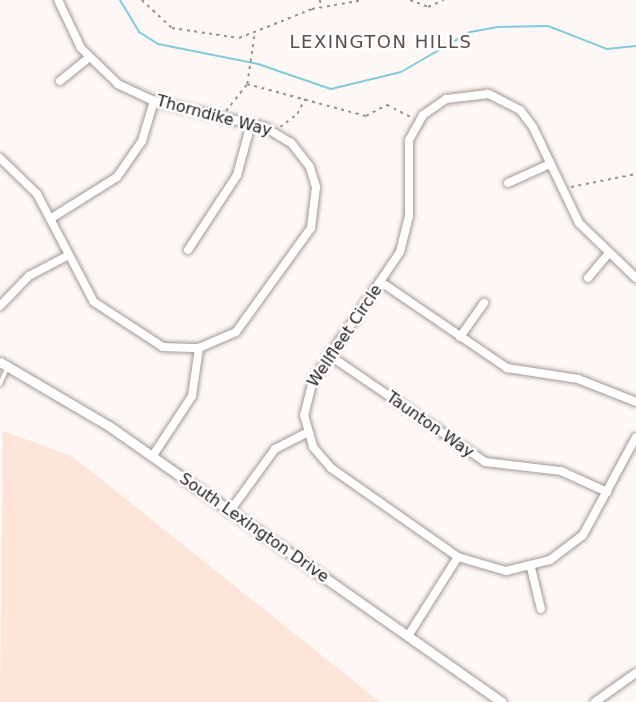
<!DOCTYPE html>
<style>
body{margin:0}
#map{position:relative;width:636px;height:702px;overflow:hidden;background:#fdf8f6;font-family:"DejaVu Sans",sans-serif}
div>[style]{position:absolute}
.green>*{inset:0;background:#fde5d9}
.stream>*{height:2px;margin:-1px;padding:0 1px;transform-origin:1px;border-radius:1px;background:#80cbdd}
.path>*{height:1.5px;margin-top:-0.75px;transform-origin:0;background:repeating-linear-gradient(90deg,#989391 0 3px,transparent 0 7.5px)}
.roads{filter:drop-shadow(0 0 2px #a49893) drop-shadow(0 0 2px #a49893)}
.service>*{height:4px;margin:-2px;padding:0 2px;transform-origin:2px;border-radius:2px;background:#fff}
.minor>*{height:8px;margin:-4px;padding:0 4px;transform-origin:4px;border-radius:4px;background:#fff}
.tertiary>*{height:9px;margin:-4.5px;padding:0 4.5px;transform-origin:4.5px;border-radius:4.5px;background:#fff}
span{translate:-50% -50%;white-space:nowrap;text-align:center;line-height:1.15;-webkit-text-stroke:5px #fff;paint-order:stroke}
.street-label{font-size:16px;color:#1f1b19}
.neighbourhood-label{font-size:18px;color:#594f4a;letter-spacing:1.5px}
</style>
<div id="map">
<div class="green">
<i style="clip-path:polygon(3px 431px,72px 456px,380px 702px,0 702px)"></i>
</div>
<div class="stream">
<i style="left:120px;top:0;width:37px;rotate:59deg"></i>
<i style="left:139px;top:32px;width:22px;rotate:32deg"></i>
<i style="left:158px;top:44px;width:102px;rotate:11.3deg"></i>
<i style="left:258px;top:64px;width:77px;rotate:18.9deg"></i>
<i style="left:331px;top:89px;width:72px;rotate:-13.7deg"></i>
<i style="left:401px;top:72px;width:80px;rotate:-30.1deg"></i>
<i style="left:470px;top:32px;width:27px;rotate:-10deg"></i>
<i style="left:497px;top:27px;width:51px;rotate:-1.1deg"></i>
<i style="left:548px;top:26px;width:63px;rotate:21.3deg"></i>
<i style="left:607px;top:49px;width:29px;rotate:-6deg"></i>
</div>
<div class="path">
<i style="left:142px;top:0;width:41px;rotate:43deg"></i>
<i style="left:172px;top:28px;width:68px;rotate:8.5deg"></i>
<i style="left:239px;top:38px;width:79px;rotate:-21.7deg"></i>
<i style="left:312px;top:9px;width:52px;rotate:-10deg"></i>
<i style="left:320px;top:0;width:5px;rotate:79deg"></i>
<i style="left:410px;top:0;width:19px;rotate:21deg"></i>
<i style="left:428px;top:7px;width:17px;rotate:-25deg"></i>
<i style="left:247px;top:84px;width:123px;rotate:15.1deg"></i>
<i style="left:366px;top:116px;width:24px;rotate:-28deg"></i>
<i style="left:387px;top:105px;width:28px;rotate:27deg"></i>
<i style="left:226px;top:111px;width:34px;rotate:-52deg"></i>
<i style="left:247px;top:84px;width:48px;rotate:-81.5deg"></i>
<i style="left:280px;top:127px;width:21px;rotate:-37deg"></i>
<i style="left:297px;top:114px;width:17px;rotate:-62deg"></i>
<i style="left:571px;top:187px;width:66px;rotate:-11.3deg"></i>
</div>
<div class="roads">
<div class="service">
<i style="left:0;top:384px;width:17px;rotate:-66deg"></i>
</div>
<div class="minor">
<i style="left:60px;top:81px;width:36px;rotate:-39deg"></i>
<i style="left:0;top:158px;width:52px;rotate:44.2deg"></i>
<i style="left:37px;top:194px;width:122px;rotate:62.2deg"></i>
<i style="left:94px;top:302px;width:82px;rotate:33.1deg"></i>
<i style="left:163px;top:347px;width:36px;rotate:2deg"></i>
<i style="left:199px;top:348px;width:40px;rotate:-23.4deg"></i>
<i style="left:236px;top:332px;width:128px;rotate:-54.2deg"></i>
<i style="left:311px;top:228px;width:41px;rotate:-83deg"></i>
<i style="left:316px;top:187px;width:21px;rotate:-107deg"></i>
<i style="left:310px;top:167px;width:31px;rotate:-128deg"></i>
<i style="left:291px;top:143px;width:31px;rotate:-149deg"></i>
<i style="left:264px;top:127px;width:113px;rotate:-166.7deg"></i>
<i style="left:154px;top:101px;width:40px;rotate:-155deg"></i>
<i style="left:118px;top:84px;width:52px;rotate:-135.8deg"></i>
<i style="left:81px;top:48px;width:53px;rotate:-115.6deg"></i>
<i style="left:508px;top:183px;width:46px;rotate:-24.3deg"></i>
<i style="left:50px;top:219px;width:79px;rotate:-32.1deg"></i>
<i style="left:117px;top:177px;width:44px;rotate:-55.2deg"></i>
<i style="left:142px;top:141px;width:42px;rotate:-73.3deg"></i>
<i style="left:188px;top:250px;width:90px;rotate:-56.8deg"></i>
<i style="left:237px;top:175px;width:53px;rotate:-74.6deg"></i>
<i style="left:588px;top:278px;width:33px;rotate:-50deg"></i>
<i style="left:636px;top:278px;width:79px;rotate:-136deg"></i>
<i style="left:579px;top:223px;width:106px;rotate:-115.6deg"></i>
<i style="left:533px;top:127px;width:21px;rotate:-127deg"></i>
<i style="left:520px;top:110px;width:36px;rotate:-153deg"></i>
<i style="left:488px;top:94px;width:42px;rotate:173.2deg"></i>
<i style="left:446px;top:99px;width:28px;rotate:145deg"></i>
<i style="left:423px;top:115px;width:29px;rotate:119deg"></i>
<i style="left:409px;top:140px;width:76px;rotate:90deg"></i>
<i style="left:409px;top:216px;width:37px;rotate:104deg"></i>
<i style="left:400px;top:252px;width:155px;rotate:124.2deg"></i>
<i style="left:313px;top:380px;width:36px;rotate:104deg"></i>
<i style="left:304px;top:415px;width:33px;rotate:74deg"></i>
<i style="left:313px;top:447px;width:28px;rotate:49deg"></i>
<i style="left:331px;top:468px;width:155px;rotate:35deg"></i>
<i style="left:458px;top:557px;width:50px;rotate:16.3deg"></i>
<i style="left:506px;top:571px;width:45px;rotate:-14deg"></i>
<i style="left:550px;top:560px;width:41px;rotate:-37.1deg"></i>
<i style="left:583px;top:535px;width:111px;rotate:-61.6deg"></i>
<i style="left:381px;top:282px;width:153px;rotate:34.3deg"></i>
<i style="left:507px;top:368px;width:72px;rotate:8.8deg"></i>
<i style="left:578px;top:379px;width:62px;rotate:21.6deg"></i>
<i style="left:0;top:306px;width:42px;rotate:-46deg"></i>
<i style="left:29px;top:276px;width:43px;rotate:-27.8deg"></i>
<i style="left:460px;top:337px;width:42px;rotate:-54.8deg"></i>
<i style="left:329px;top:355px;width:189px;rotate:34.4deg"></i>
<i style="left:485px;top:462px;width:77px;rotate:6.8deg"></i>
<i style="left:561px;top:471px;width:51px;rotate:24.5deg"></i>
<i style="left:152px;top:457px;width:73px;rotate:-56.7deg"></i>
<i style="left:192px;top:396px;width:49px;rotate:-81.7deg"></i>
<i style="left:230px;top:511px;width:77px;rotate:-54deg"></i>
<i style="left:275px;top:449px;width:36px;rotate:-27deg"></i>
<i style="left:531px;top:568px;width:42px;rotate:76.3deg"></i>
<i style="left:408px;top:636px;width:93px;rotate:-57.7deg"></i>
<i style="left:595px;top:702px;width:50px;rotate:-35.3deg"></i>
</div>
<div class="tertiary">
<i style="left:0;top:362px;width:126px;rotate:30.4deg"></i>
<i style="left:109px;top:426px;width:480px;rotate:35.1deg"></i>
</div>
</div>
<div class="street-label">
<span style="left:214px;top:116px;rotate:15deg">Thorndike Way</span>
<span style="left:345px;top:336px;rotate:-56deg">Wellfleet Circle</span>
<span style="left:430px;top:425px;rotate:35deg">Taunton Way</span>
<span style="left:254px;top:528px;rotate:35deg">South Lexington Drive</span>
</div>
<div class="neighbourhood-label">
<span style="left:381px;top:42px">LEXINGTON HILLS</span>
</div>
</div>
